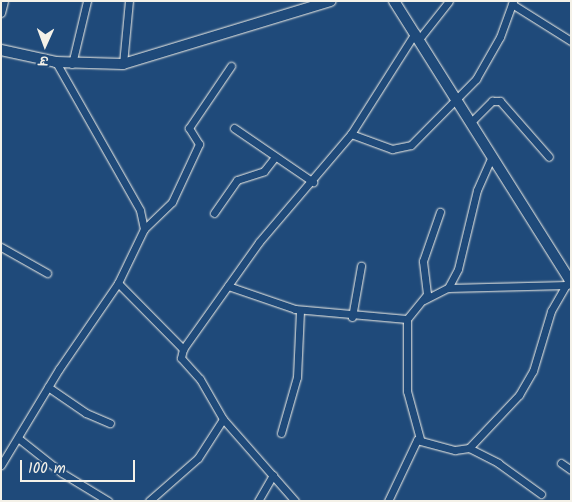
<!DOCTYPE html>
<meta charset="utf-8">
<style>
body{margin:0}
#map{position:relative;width:572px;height:502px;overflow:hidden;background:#1f4a7a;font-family:Kalam,"Playpen Sans Deva",sans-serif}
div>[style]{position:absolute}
.roads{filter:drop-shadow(0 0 1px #f4f1e8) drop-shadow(0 0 1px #f4f1e8)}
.minor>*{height:7px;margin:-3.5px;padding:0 3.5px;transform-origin:3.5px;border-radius:3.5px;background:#1f4a7a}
.secondary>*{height:10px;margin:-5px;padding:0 5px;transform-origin:5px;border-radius:5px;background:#1f4a7a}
span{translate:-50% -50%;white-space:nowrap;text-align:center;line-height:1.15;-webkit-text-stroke:5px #1f4a7a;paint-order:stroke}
.frame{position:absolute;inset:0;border:2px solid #f4f1e8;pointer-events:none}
.north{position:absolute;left:20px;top:20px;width:50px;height:50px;-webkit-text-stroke:4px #1f4a7a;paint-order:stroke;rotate:182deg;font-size:14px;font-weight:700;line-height:20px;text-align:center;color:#f4f1e8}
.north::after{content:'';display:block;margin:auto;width:18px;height:22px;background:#f4f1e8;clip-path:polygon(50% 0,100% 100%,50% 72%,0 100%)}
.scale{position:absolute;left:20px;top:460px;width:115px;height:22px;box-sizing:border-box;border:2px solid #f4f1e8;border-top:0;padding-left:6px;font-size:15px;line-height:18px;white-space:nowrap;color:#f4f1e8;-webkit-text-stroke:4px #1f4a7a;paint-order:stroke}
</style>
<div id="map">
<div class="roads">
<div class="minor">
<i style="left:512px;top:4px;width:70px;rotate:32.1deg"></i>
<i style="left:1px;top:13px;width:12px;rotate:-76deg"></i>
<i style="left:419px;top:39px;width:48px;rotate:-51.7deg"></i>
<i style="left:72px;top:64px;width:65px;rotate:-76.6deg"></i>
<i style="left:123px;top:64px;width:63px;rotate:-84.6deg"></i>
<i style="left:471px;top:122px;width:30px;rotate:-45deg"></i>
<i style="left:492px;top:101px;width:8px"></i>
<i style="left:500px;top:101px;width:74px;rotate:48.8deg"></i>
<i style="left:234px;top:128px;width:96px;rotate:34.4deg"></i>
<i style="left:351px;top:134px;width:44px;rotate:20.1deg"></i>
<i style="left:392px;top:149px;width:19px;rotate:-12deg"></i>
<i style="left:411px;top:145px;width:93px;rotate:-45.4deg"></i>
<i style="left:476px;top:79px;width:48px;rotate:-60.3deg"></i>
<i style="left:500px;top:37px;width:38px;rotate:-70deg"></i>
<i style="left:214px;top:213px;width:40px;rotate:-55.1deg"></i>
<i style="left:237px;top:180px;width:28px;rotate:-18deg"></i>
<i style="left:264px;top:171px;width:18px;rotate:-52deg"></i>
<i style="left:144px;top:229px;width:39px;rotate:-44deg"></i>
<i style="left:172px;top:202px;width:64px;rotate:-65deg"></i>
<i style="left:199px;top:144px;width:19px;rotate:-122deg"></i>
<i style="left:189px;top:128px;width:75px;rotate:-55.9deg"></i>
<i style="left:1px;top:247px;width:53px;rotate:29.5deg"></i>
<i style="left:118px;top:283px;width:93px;rotate:45.4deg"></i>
<i style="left:183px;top:349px;width:131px;rotate:-54.6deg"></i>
<i style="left:259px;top:242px;width:142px;rotate:-49.6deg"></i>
<i style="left:351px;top:134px;width:120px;rotate:-57.6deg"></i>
<i style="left:228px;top:286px;width:71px;rotate:18.9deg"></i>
<i style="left:295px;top:309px;width:112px;rotate:5.1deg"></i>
<i style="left:407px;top:319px;width:72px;rotate:90deg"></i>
<i style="left:407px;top:391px;width:50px;rotate:74.8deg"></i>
<i style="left:448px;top:288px;width:21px;rotate:-62deg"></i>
<i style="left:458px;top:269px;width:81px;rotate:-76.5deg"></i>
<i style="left:477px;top:190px;width:37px;rotate:-66deg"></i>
<i style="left:424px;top:300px;width:27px;rotate:-27deg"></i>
<i style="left:448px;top:288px;width:119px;rotate:-1.4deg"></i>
<i style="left:352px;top:317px;width:52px;rotate:-80deg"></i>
<i style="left:407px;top:319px;width:32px;rotate:-51deg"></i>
<i style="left:427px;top:294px;width:33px;rotate:-97deg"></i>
<i style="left:423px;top:261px;width:52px;rotate:-70.9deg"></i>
<i style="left:183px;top:349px;width:9px;rotate:103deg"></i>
<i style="left:181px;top:358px;width:28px;rotate:48deg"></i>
<i style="left:200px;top:379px;width:46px;rotate:60.1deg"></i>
<i style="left:223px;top:419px;width:109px;rotate:48.7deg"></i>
<i style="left:48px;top:387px;width:46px;rotate:34.4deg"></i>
<i style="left:86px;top:413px;width:26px;rotate:23deg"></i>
<i style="left:281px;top:433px;width:58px;rotate:-74.1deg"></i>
<i style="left:297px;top:377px;width:67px;rotate:-87.4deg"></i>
<i style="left:18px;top:438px;width:56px;rotate:38.5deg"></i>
<i style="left:62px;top:473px;width:54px;rotate:31.3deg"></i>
<i style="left:469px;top:448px;width:33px;rotate:27deg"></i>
<i style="left:498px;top:463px;width:53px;rotate:35.8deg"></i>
<i style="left:561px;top:463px;width:12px;rotate:35deg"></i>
<i style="left:1px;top:465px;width:112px;rotate:-58.9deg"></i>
<i style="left:59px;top:369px;width:104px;rotate:-55.5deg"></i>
<i style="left:118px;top:283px;width:60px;rotate:-64.3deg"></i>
<i style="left:144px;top:229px;width:19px;rotate:-102deg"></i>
<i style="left:140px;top:210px;width:170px;rotate:-119.6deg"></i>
<i style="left:149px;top:501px;width:65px;rotate:-41.3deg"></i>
<i style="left:198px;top:458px;width:46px;rotate:-57.3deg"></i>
<i style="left:258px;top:501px;width:30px;rotate:-60deg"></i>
<i style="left:388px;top:501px;width:68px;rotate:-64.6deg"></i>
<i style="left:417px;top:440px;width:39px;rotate:15deg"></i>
<i style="left:455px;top:450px;width:14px;rotate:-8deg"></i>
<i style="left:469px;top:448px;width:73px;rotate:-46.7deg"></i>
<i style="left:519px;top:395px;width:28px;rotate:-60deg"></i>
<i style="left:533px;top:371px;width:63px;rotate:-73.3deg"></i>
<i style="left:551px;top:311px;width:38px;rotate:-60deg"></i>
</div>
<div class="secondary">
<i style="left:394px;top:1px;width:332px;rotate:57.8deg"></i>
<i style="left:1px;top:50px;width:56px;rotate:12.3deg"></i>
<i style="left:56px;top:62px;width:67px;rotate:1.7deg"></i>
<i style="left:123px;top:64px;width:217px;rotate:-16.9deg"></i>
</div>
</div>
<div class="frame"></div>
<div class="north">उ</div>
<div class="scale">100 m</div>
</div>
